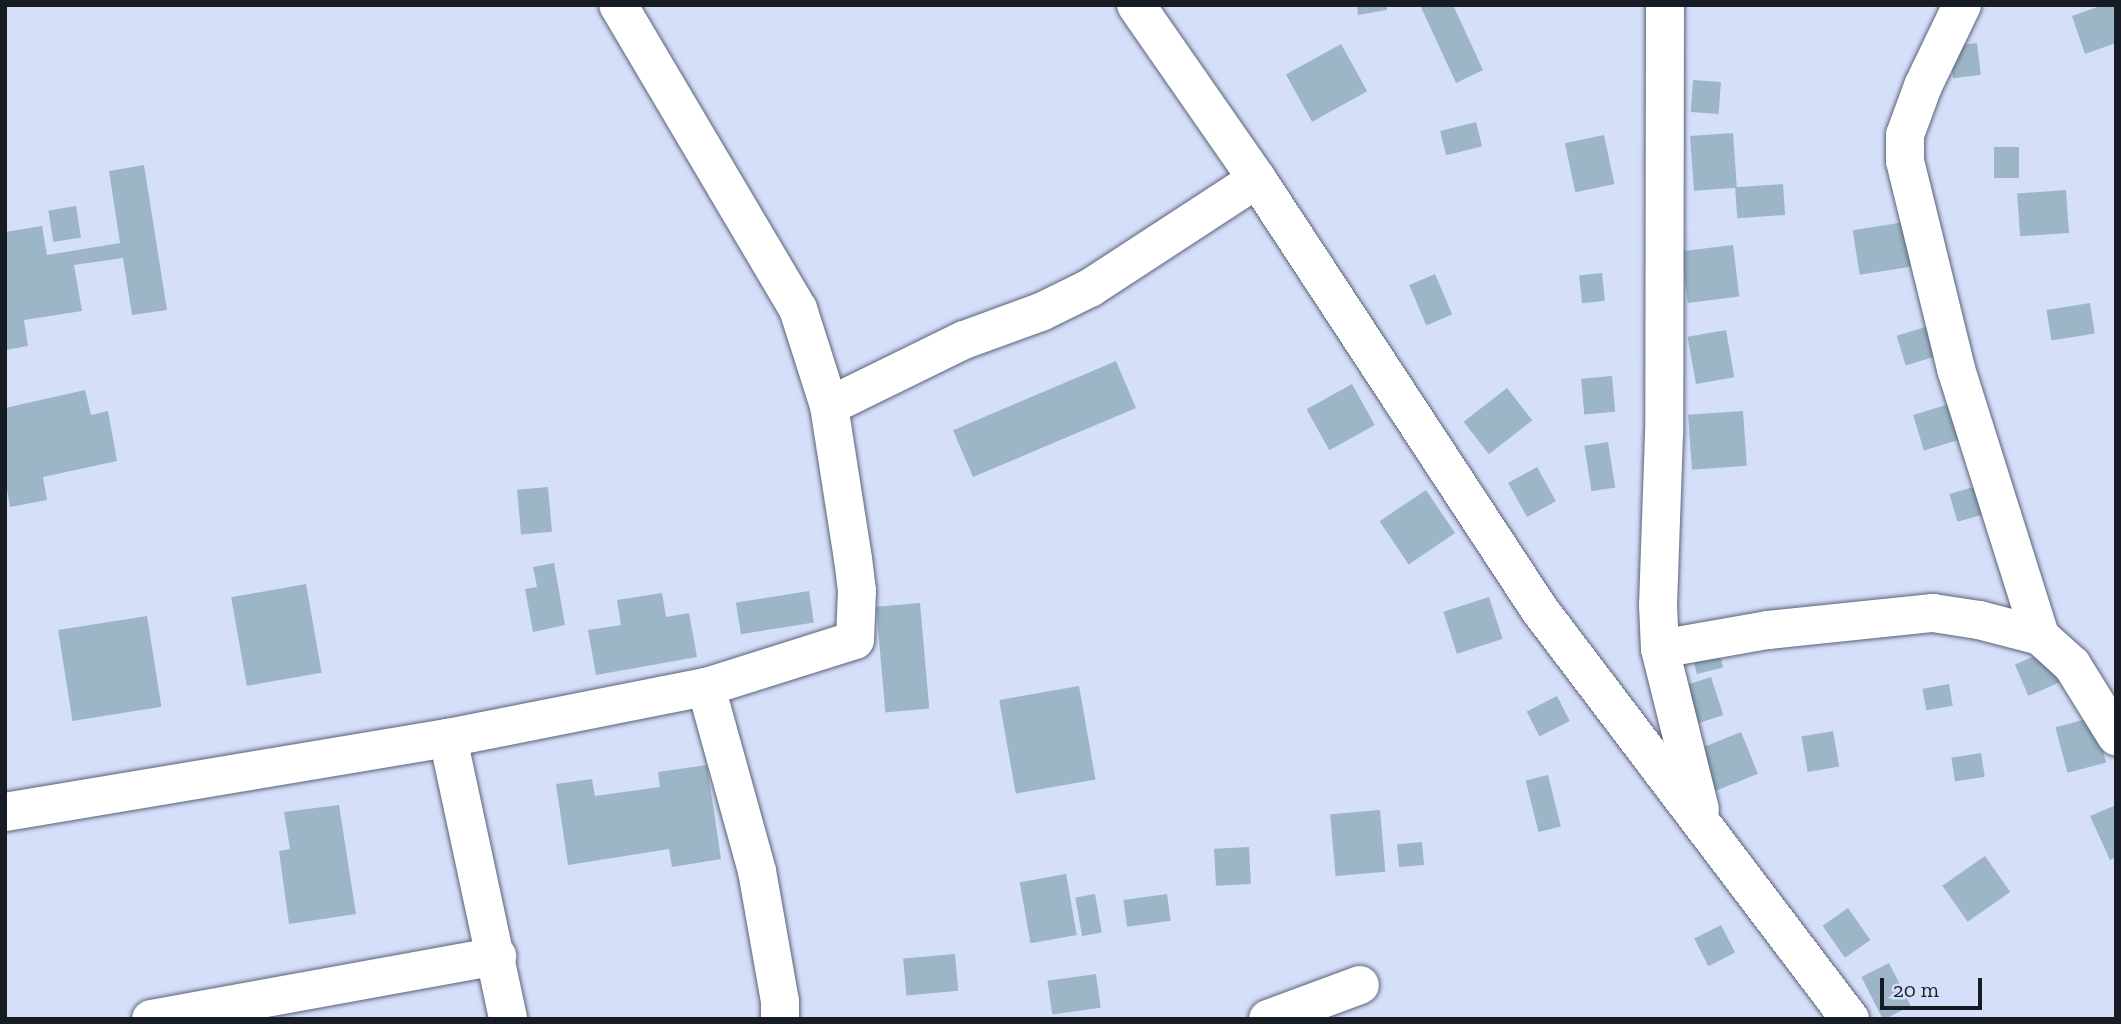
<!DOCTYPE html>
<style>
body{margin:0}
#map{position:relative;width:2121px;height:1024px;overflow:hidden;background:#d5dff9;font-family:"Zilla Slab",serif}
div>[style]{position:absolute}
.building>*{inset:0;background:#9cb6c7;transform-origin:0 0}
.roads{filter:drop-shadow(0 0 2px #5a6279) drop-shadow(0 0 2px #5a6279)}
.minor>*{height:38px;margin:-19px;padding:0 19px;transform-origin:19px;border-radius:19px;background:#fff}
span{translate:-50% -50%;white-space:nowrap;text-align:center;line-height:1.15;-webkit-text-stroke:5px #d5dff9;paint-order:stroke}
.frame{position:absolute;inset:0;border:7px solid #171b24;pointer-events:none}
.scale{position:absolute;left:1880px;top:978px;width:102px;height:32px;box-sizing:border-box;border:4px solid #171b24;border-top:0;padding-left:9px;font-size:21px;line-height:24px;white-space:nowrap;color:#171b24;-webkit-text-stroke:5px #d5dff9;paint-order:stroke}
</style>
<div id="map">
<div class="building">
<i style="clip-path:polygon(1357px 5px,1387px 5px,1387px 10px,1358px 15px)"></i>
<i style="clip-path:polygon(1420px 5px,1453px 5px,1483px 70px,1456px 83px)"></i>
<i style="clip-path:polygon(2103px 5px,2116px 5px,2116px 43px,2085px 54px,2072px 16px)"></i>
<i style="left:1977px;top:43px;width:32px;height:28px;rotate:83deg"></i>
<i style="left:1341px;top:44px;width:54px;height:63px;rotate:61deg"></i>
<i style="left:1693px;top:80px;width:28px;height:32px;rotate:4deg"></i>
<i style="left:1476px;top:122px;width:25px;height:37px;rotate:76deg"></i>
<i style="left:1733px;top:133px;width:55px;height:43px;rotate:86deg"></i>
<i style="left:1604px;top:135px;width:50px;height:40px;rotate:78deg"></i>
<i style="left:1994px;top:147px;width:25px;height:31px"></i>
<i style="clip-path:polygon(144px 165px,167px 310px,132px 315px,123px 258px,74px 265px,82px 311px,24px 320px,28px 346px,5px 350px,5px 232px,42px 226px,47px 255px,120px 243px,109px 171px)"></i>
<i style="left:1783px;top:184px;width:31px;height:48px;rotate:86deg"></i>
<i style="left:2066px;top:190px;width:43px;height:49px;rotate:86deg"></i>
<i style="left:76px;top:206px;width:32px;height:28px;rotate:81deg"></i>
<i style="left:1905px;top:222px;width:45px;height:53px;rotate:81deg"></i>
<i style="left:1733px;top:245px;width:52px;height:52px;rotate:83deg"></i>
<i style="left:1602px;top:273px;width:28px;height:23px;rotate:84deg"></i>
<i style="left:1435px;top:274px;width:44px;height:28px;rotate:67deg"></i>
<i style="left:2090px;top:303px;width:31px;height:44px;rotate:81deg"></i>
<i style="left:1932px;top:325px;width:31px;height:37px;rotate:73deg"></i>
<i style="left:1726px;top:330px;width:48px;height:39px;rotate:80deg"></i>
<i style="left:1116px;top:361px;width:51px;height:177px;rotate:67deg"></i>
<i style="left:1612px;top:376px;width:36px;height:31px;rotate:85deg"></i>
<i style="left:1352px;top:384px;width:47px;height:52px;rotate:61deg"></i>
<i style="left:1507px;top:388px;width:41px;height:55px;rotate:52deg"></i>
<i style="clip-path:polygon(85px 390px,91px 415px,108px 411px,117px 461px,43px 477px,47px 500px,10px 507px,5px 477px,5px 408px)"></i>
<i style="left:1959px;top:401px;width:37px;height:48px;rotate:73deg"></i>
<i style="left:1743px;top:411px;width:55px;height:55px;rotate:86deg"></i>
<i style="left:1608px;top:442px;width:46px;height:24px;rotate:81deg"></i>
<i style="left:1537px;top:467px;width:39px;height:33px;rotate:61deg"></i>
<i style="left:1984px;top:484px;width:29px;height:36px;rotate:74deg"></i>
<i style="left:548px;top:487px;width:45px;height:31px;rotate:85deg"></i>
<i style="left:1426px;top:490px;width:52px;height:56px;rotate:56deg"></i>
<i style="clip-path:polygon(554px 563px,565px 625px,533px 632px,525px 589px,537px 587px,533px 567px)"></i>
<i style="left:306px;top:584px;width:90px;height:76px;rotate:80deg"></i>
<i style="left:809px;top:591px;width:32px;height:74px;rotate:81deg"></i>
<i style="clip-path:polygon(662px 593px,666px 617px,689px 613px,697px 657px,596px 675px,588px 630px,621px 625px,617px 600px)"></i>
<i style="left:1489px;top:597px;width:44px;height:48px;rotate:72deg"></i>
<i style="left:920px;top:603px;width:106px;height:44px;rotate:85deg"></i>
<i style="left:147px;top:616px;width:92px;height:90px;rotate:81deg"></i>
<i style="left:1718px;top:647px;width:21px;height:27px;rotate:76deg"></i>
<i style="left:2049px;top:650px;width:34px;height:37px;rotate:67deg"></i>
<i style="left:1711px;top:677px;width:40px;height:37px;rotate:72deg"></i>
<i style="left:1949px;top:684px;width:22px;height:27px;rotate:80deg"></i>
<i style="left:1079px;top:686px;width:95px;height:81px;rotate:80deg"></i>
<i style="left:1557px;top:696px;width:28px;height:34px;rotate:63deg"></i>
<i style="left:2094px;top:717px;width:47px;height:40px;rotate:75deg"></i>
<i style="left:1833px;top:731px;width:36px;height:32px;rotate:80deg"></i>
<i style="left:1741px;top:732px;width:45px;height:48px;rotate:68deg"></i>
<i style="left:1981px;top:753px;width:24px;height:30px;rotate:81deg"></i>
<i style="clip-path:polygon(707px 765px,721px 859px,672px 867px,669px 849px,568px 865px,556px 784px,592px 779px,595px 796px,660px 787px,658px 772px)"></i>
<i style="left:1548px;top:775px;width:53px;height:23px;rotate:76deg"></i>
<i style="clip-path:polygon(339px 805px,356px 914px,289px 924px,279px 851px,290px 849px,284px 812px)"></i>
<i style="clip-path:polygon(2116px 805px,2116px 857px,2110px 860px,2090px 816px)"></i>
<i style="left:1380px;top:810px;width:62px;height:50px;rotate:85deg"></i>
<i style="left:1422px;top:842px;width:23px;height:25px;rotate:85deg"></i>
<i style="left:1249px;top:847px;width:37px;height:35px;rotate:87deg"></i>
<i style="left:1985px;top:856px;width:44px;height:52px;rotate:55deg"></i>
<i style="left:1066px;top:874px;width:62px;height:47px;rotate:80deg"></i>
<i style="left:1095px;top:894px;width:39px;height:20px;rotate:80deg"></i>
<i style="left:1167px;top:894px;width:27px;height:44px;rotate:82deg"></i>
<i style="left:1848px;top:908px;width:39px;height:31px;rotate:55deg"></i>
<i style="left:1721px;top:925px;width:31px;height:30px;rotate:63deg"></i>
<i style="left:955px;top:954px;width:37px;height:52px;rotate:85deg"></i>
<i style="left:1889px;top:963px;width:48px;height:31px;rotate:63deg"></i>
<i style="left:1096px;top:974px;width:34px;height:49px;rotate:82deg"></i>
</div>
<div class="roads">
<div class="minor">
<i style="left:1136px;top:5px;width:212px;rotate:55.2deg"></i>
<i style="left:1257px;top:179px;width:514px;rotate:56.74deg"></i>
<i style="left:1539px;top:609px;width:515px;rotate:52.82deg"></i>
<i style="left:1665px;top:5px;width:429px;rotate:90.1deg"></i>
<i style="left:1664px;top:434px;width:171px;rotate:92deg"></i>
<i style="left:1658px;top:605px;width:44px;rotate:87.4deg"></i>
<i style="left:1660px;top:649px;width:165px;rotate:76deg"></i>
<i style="left:1962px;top:5px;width:90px;rotate:115.7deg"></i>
<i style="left:1923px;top:86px;width:52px;rotate:110.2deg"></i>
<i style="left:1905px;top:135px;width:26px;rotate:90deg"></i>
<i style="left:1905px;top:161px;width:214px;rotate:76.2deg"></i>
<i style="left:1956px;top:369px;width:280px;rotate:72.5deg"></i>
<i style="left:829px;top:406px;width:150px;rotate:-26.1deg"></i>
<i style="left:964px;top:340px;width:82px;rotate:-20deg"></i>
<i style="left:1041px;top:312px;width:55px;rotate:-26.1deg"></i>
<i style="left:1090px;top:288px;width:199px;rotate:-33.1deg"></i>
<i style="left:1660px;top:649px;width:110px;rotate:-10deg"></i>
<i style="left:1768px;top:630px;width:166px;rotate:-5.9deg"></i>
<i style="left:1933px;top:613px;width:47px;rotate:8.7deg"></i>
<i style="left:1979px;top:620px;width:63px;rotate:14.7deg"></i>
<i style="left:2040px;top:636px;width:43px;rotate:42.2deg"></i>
<i style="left:2072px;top:665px;width:84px;rotate:58.2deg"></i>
<i style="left:706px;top:687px;width:191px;rotate:74.5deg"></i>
<i style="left:757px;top:871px;width:132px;rotate:80deg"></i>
<i style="left:780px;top:1001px;width:18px;rotate:90deg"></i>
<i style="left:448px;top:738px;width:287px;rotate:77.9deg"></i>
<i style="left:5px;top:812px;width:449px;rotate:-9.5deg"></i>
<i style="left:448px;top:738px;width:263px;rotate:-11.2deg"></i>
<i style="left:706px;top:687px;width:156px;rotate:-17.5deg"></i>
<i style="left:855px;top:640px;width:49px;rotate:-87.7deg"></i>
<i style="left:857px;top:591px;width:32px;rotate:-97deg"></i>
<i style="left:853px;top:559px;width:155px;rotate:-98.9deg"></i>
<i style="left:829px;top:406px;width:102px;rotate:-107.7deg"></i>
<i style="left:798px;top:309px;width:353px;rotate:-120.6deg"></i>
<i style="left:151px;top:1019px;width:352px;rotate:-10.3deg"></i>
<i style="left:1268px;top:1019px;width:98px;rotate:-20.3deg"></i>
</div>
</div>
<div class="frame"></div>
<div class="scale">20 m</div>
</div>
